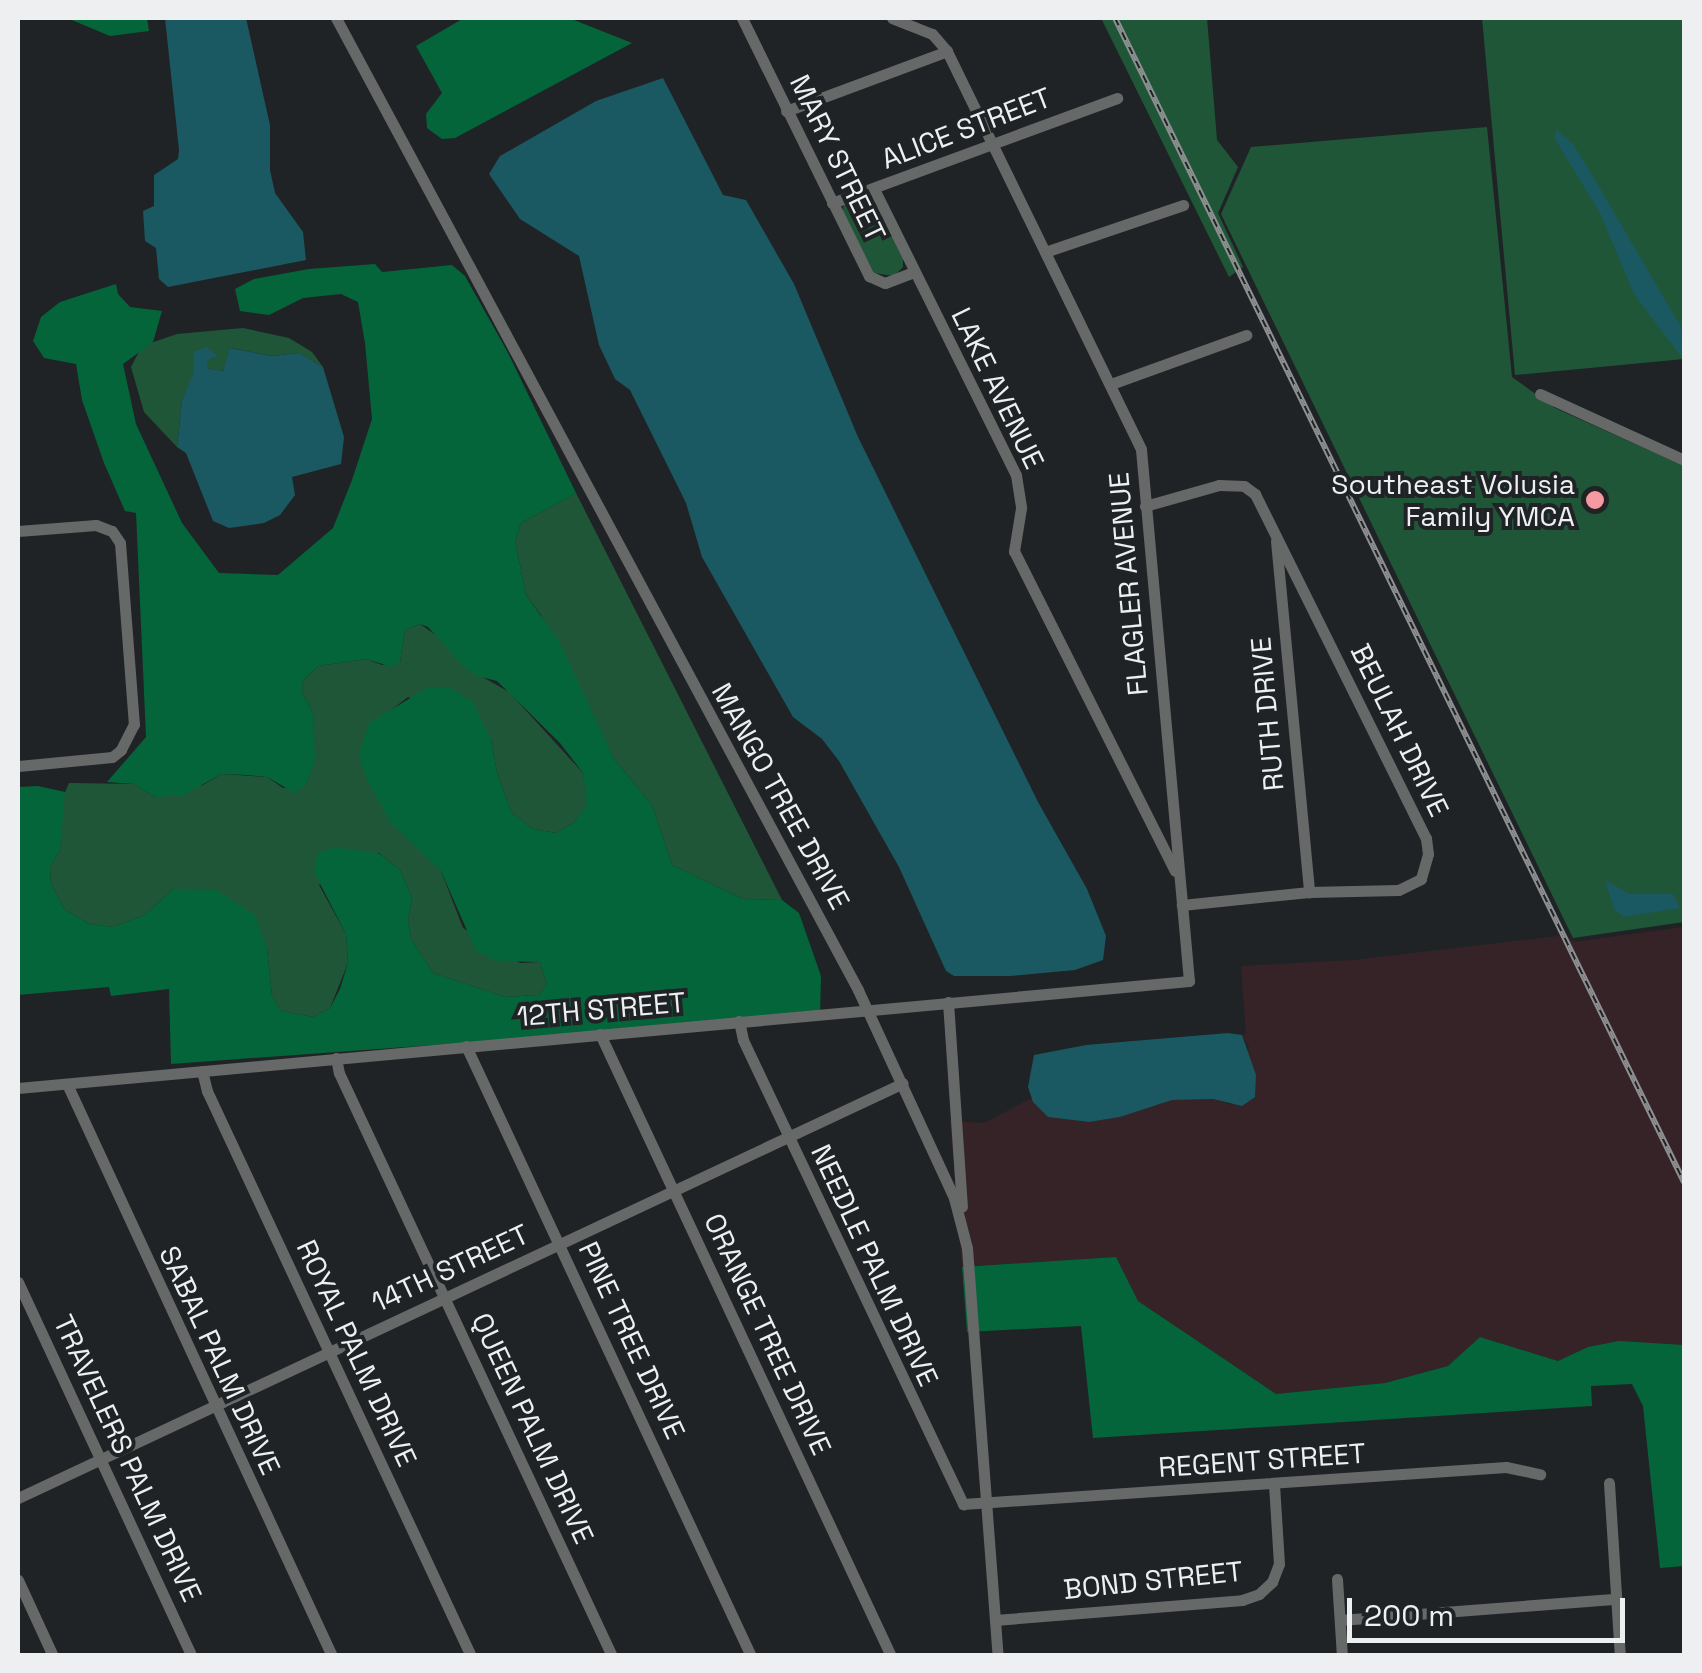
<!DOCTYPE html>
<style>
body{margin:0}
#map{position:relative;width:1702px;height:1673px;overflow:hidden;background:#202325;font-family:"Space Grotesk",sans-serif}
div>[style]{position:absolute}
.commercial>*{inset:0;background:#362328}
.green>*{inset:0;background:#205638}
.forest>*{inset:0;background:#04653b}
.water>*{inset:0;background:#1a5862}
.minor>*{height:11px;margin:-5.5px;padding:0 5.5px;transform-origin:5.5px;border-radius:5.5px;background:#676968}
.rail>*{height:6px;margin-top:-3px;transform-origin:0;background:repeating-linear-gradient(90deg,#202325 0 8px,#8e9092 0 16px);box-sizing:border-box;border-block:2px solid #8e9092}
.dots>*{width:28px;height:28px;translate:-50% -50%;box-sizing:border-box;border:5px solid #202325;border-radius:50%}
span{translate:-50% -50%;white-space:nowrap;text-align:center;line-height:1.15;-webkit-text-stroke:8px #202325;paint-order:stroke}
.street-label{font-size:28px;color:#edeff1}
.poi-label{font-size:28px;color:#edeff1}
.right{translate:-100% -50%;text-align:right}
.frame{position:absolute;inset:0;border:20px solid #edeff1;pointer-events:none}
.scale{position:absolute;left:1347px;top:1598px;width:278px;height:45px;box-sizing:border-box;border:5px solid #edeff1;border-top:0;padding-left:12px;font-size:30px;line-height:35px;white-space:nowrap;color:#edeff1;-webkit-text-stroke:8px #202325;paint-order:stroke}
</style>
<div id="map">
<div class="commercial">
<i style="clip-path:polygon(1684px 927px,1684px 1345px,1680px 1347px,1588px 1347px,1558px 1361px,1480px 1337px,1448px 1366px,1385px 1383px,1276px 1394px,1138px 1301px,1116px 1257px,962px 1267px,950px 1121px,984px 1123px,1032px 1098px,1048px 1117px,1089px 1122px,1120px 1117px,1172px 1100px,1213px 1099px,1232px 1105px,1249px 1047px,1242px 1035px,1246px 1034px,1241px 966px,1354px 960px,1567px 935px,1574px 942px)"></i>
</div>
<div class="green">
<i style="clip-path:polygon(1101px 18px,1207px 18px,1217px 140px,1238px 167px,1218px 213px,1243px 267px,1229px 277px)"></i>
<i style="clip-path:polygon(1482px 18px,1684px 18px,1684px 359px,1515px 375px)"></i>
<i style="clip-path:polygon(1487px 127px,1512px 377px,1555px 408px,1684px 466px,1684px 922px,1573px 938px,1221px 214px,1251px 147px)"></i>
<i style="clip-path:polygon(866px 196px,873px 197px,903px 259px,903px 267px,894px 276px,874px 273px,842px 212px,844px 204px)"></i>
<i style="clip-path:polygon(243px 328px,289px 338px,312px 352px,323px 367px,299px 353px,271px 356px,231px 348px,223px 371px,206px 368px,207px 347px,182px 400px,177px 447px,144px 412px,131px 367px,142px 346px,177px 334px)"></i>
<i style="clip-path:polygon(576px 493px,782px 900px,743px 899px,672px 865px,652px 805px,614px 759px,541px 615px,526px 595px,515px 541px,521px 523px)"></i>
<i style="clip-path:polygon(420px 624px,447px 643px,463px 666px,509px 692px,583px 773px,588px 804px,575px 822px,556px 833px,533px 829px,512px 813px,498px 777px,491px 740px,408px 697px,391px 710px,427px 852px,441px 871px,463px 928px,520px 963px,540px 962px,547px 985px,538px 995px,505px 997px,433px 973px,411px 939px,408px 920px,412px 898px,400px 870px,379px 853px,319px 885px,346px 934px,348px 963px,330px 1008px,313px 1017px,281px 1011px,272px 996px,267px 949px,173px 889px,145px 915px,113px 927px,89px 924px,64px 909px,51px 884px,50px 867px,60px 850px,63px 797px,69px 783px,134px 784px,155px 797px,203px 785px,221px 774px,267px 777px,283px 788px,306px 784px,314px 760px,313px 713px,302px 692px,303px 681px,318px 666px,366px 659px,382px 665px,400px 662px,405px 630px)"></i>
</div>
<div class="forest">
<i style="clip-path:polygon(67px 18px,147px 18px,149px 31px,110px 36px)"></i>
<i style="clip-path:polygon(464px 18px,569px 18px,632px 43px,455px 138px,442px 139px,427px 128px,426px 114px,442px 93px,416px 46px)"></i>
<i style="clip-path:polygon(375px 264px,382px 272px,452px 265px,465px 276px,507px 351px,576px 493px,521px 523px,515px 541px,526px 595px,559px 641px,614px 759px,652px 805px,672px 865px,743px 899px,782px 900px,799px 913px,821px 976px,820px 1017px,171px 1064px,169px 989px,111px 996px,109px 987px,18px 995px,18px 787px,38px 786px,65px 792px,60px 850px,50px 867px,51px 884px,64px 909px,89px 924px,113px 927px,145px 915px,173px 889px,216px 890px,255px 915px,267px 949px,272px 996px,281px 1011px,313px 1017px,330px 1008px,340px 989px,348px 963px,346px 934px,314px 872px,317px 854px,334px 847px,380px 854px,400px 870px,412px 898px,408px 920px,411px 939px,433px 973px,505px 997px,538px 995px,547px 985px,540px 962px,497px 961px,476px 951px,441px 871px,391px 823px,367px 780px,359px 755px,369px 723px,427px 688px,450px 688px,473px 702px,491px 740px,498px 777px,512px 813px,533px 829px,556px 833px,575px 822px,587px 804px,583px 773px,560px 743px,497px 681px,477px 676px,463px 666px,428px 627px,420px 624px,405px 630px,400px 662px,392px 667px,366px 659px,318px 666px,303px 681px,302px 692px,313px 713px,315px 760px,306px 784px,295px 793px,267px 777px,247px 775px,221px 774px,184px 795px,155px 797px,134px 784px,107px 782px,146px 737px,136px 513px,125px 511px,104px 463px,82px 400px,76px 364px,44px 358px,33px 341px,41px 317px,60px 302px,116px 284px,118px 294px,130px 307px,162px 311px,153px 342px,123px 364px,136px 424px,182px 523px,219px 573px,278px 575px,333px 528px,352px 480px,372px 419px,365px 343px,358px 302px,341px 294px,303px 298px,269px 315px,240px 311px,235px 289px,254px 279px,309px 269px)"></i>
<i style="clip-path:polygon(1116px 1257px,1138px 1301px,1276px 1394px,1385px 1383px,1448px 1366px,1480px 1337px,1558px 1361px,1588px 1347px,1619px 1341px,1684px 1345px,1684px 1566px,1660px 1568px,1643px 1406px,1632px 1384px,1591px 1386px,1592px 1406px,1093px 1438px,1081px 1326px,967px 1332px,962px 1267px)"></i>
</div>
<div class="water">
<i style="clip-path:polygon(165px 18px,246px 18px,270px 125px,270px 170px,275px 193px,303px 232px,306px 260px,168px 287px,159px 279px,156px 248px,145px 241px,143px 211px,154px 206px,154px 175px,178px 159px,179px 150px)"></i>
<i style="clip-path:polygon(663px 78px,723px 195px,746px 200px,794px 284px,858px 437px,1038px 802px,1087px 889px,1106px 936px,1103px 960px,1075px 970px,1011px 976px,954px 976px,946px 971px,899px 867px,839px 761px,822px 739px,793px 717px,702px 557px,686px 503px,630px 390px,615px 379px,599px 345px,579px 256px,520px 219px,489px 174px,500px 156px,596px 101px)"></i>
<i style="clip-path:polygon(1556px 130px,1573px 144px,1594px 178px,1681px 327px,1683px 359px,1634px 294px,1600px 213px,1555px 139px)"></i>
<i style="clip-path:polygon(207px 347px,218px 356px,208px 360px,207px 368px,223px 371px,230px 348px,271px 356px,299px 353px,323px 367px,344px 437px,341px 464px,292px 477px,295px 495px,280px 515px,264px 523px,229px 528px,213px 521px,186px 453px,177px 447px,182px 400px,194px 372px,193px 352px)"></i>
<i style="clip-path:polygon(1605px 880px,1630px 894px,1673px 894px,1680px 908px,1624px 917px,1614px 909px)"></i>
<i style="clip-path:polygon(1228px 1033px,1242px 1035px,1256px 1075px,1255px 1097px,1242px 1106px,1213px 1099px,1172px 1100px,1120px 1117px,1089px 1122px,1048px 1117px,1033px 1102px,1028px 1087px,1034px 1055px,1086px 1045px)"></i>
</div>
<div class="minor">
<i style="left:336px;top:18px;width:1103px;rotate:61.76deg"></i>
<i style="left:858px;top:990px;width:229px;rotate:65.2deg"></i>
<i style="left:954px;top:1198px;width:52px;rotate:75.4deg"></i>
<i style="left:967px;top:1248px;width:409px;rotate:85.7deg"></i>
<i style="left:742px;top:18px;width:288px;rotate:63.8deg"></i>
<i style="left:869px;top:276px;width:17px;rotate:24deg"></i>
<i style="left:885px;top:283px;width:30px;rotate:-21deg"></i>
<i style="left:786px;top:111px;width:172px;rotate:-20.4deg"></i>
<i style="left:874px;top:189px;width:319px;rotate:63.6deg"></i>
<i style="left:1016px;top:475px;width:33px;rotate:81deg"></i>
<i style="left:1021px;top:508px;width:44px;rotate:99.2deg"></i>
<i style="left:1014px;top:551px;width:358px;rotate:63.3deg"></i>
<i style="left:832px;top:203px;width:304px;rotate:-20.2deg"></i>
<i style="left:1045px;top:252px;width:146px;rotate:-18.8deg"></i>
<i style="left:1111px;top:384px;width:144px;rotate:-19.9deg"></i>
<i style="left:1540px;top:394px;width:158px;rotate:24.6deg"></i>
<i style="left:1145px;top:506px;width:77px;rotate:-15.8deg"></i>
<i style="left:1219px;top:485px;width:25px;rotate:2deg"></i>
<i style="left:1244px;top:486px;width:14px;rotate:36deg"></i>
<i style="left:1255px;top:494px;width:384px;rotate:63.6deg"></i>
<i style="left:1426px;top:838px;width:16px;rotate:83deg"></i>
<i style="left:1428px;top:854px;width:26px;rotate:106deg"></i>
<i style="left:1421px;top:879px;width:25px;rotate:154deg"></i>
<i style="left:1398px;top:890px;width:89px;rotate:178.7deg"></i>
<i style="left:1309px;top:892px;width:128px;rotate:174.2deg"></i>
<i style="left:18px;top:531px;width:78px;rotate:-4.4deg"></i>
<i style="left:96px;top:525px;width:17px;rotate:21deg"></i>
<i style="left:112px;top:531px;width:14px;rotate:56deg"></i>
<i style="left:120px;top:543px;width:182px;rotate:85.6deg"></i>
<i style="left:134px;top:724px;width:29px;rotate:117deg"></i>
<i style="left:121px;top:750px;width:11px;rotate:142deg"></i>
<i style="left:112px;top:757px;width:94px;rotate:174.5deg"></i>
<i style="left:1276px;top:541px;width:353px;rotate:84.6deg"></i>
<i style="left:948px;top:1002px;width:205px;rotate:86.1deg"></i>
<i style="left:739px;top:1021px;width:19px;rotate:78deg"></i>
<i style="left:743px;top:1040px;width:514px;rotate:64.63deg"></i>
<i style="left:963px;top:1504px;width:544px;rotate:-3.9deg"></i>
<i style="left:1506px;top:1467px;width:35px;rotate:12deg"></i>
<i style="left:600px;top:1034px;width:687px;rotate:64.93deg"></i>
<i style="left:466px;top:1046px;width:673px;rotate:64.96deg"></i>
<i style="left:336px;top:1058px;width:15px;rotate:79deg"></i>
<i style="left:339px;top:1073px;width:644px;rotate:64.91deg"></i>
<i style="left:202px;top:1071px;width:21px;rotate:76deg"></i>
<i style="left:207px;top:1091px;width:624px;rotate:64.96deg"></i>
<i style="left:67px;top:1084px;width:630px;rotate:65.14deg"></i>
<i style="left:18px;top:1088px;width:1176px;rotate:-5.22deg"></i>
<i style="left:1189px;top:981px;width:534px;rotate:-95.16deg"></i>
<i style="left:1141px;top:449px;width:443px;rotate:-116deg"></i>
<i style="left:947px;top:51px;width:23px;rotate:-131deg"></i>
<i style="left:932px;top:34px;width:43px;rotate:-158.2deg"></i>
<i style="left:18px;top:1282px;width:412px;rotate:65.1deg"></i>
<i style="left:1609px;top:1483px;width:173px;rotate:86.4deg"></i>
<i style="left:18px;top:1498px;width:977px;rotate:-25.12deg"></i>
<i style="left:1337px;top:1579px;width:77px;rotate:86.3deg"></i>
<i style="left:18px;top:1580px;width:84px;rotate:65.3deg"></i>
<i style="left:995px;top:1620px;width:248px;rotate:-4.6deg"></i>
<i style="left:1242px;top:1600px;width:18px;rotate:-19deg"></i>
<i style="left:1259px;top:1594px;width:18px;rotate:-43deg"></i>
<i style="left:1272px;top:1582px;width:19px;rotate:-69deg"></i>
<i style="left:1279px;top:1564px;width:80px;rotate:-93.6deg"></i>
<i style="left:1340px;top:1620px;width:277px;rotate:-4.4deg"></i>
</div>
<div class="rail">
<i style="left:1115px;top:18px;width:1296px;rotate:63.95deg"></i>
</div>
<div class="dots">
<i style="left:1595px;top:500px;background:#f49aa0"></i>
</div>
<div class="street-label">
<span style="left:966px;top:128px;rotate:-21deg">ALICE STREET</span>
<span style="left:838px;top:158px;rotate:64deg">MARY STREET</span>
<span style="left:998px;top:388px;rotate:64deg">LAKE AVENUE</span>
<span style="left:1128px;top:584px;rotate:-95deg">FLAGLER AVENUE</span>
<span style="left:1267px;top:714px;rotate:-95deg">RUTH DRIVE</span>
<span style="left:1400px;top:730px;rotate:64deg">BEULAH DRIVE</span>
<span style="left:781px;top:796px;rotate:61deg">MANGO TREE DRIVE</span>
<span style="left:601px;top:1009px;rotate:-5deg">12TH STREET</span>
<span style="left:875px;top:1265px;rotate:65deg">NEEDLE PALM DRIVE</span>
<span style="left:450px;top:1268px;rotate:-25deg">14TH STREET</span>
<span style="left:768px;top:1334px;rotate:65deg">ORANGE TREE DRIVE</span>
<span style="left:632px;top:1340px;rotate:65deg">PINE TREE DRIVE</span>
<span style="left:357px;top:1353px;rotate:65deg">ROYAL PALM DRIVE</span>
<span style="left:220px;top:1360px;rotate:65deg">SABAL PALM DRIVE</span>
<span style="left:533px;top:1428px;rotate:65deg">QUEEN PALM DRIVE</span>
<span style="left:128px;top:1458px;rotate:65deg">TRAVELERS PALM DRIVE</span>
<span style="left:1262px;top:1460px;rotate:-4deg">REGENT STREET</span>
<span style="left:1153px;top:1580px;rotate:-6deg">BOND STREET</span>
</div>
<div class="poi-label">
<span class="right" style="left:1575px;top:500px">Southeast Volusia<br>Family YMCA</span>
</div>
<div class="frame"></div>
<div class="scale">200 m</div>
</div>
